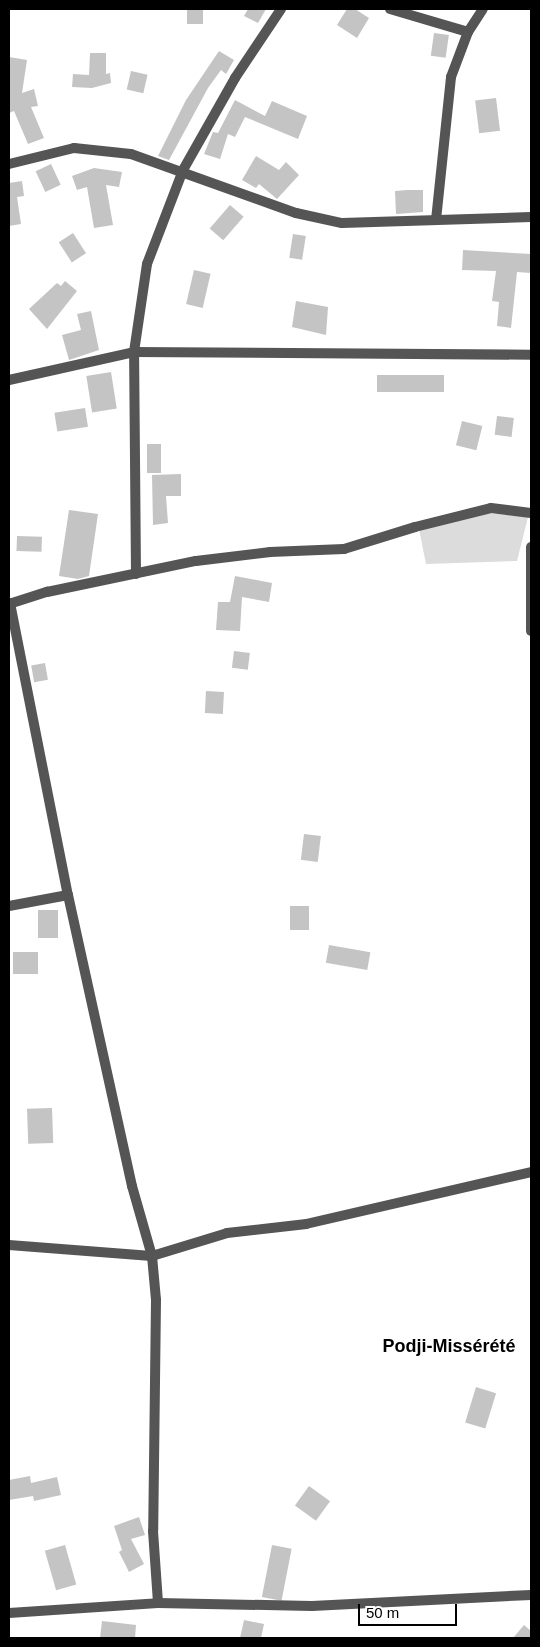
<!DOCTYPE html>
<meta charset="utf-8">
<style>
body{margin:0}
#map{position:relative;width:540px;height:1647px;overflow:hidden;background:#fff;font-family:Arial,sans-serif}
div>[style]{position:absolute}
.green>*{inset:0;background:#dcdcdc}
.building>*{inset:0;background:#c4c4c4;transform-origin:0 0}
.minor>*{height:10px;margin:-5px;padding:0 5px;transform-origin:5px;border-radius:5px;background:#555}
span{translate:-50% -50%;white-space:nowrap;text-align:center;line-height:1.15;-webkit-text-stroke:5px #fff;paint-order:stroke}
.quarter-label{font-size:18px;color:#000;font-weight:700}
.frame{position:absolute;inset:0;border:10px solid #000;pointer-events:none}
.scale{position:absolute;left:358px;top:1604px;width:99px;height:22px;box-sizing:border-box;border:2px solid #000;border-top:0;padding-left:6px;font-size:15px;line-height:18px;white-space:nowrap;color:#000;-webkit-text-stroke:4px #fff;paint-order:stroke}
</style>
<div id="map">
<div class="green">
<i style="clip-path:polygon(487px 513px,528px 517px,517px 561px,426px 564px,419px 529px)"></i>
</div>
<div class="building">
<i style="left:187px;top:9px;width:16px;height:15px"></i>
<i style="clip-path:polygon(248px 9px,266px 9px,258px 23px,244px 16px)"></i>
<i style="clip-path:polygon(347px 9px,355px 9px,369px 18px,357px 38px,337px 25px)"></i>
<i style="left:434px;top:33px;width:15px;height:23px;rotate:8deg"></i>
<i style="clip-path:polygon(219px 51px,234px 60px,226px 74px,221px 70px,208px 88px,169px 160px,158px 156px,186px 100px)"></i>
<i style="clip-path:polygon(90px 53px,106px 53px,106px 74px,110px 73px,111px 83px,92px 88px,72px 87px,73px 74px,89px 75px)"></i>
<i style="clip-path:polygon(9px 57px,27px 60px,22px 93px,34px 89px,38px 106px,31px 107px,44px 138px,28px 144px,14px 111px,9px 113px)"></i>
<i style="left:131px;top:71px;width:17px;height:19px;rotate:13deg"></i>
<i style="left:496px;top:98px;width:33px;height:21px;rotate:83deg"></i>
<i style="clip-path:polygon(235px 100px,265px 116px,272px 101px,307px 116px,298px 139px,245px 117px,235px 137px,228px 134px,220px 159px,204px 154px,213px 132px,218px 133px)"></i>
<i style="clip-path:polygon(256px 156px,279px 170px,286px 162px,299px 175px,277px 199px,259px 184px,256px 188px,242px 180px)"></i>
<i style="left:51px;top:164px;width:23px;height:17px;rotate:65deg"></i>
<i style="clip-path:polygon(94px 168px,122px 172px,119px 187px,106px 185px,113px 225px,94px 228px,87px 187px,77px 190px,72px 176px)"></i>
<i style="clip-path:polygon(22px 181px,24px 196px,17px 197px,21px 224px,9px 226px,9px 183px)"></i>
<i style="clip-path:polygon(407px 190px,423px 190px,423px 212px,396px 214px,395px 191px)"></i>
<i style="left:230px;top:205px;width:18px;height:31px;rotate:41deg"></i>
<i style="left:73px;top:233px;width:24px;height:17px;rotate:57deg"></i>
<i style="left:293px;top:234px;width:13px;height:24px;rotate:9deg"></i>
<i style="clip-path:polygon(463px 250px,531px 254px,531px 273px,517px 272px,511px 328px,497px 326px,499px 302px,492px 301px,496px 271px,462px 270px)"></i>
<i style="left:194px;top:270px;width:17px;height:35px;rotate:13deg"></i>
<i style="clip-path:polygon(65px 281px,77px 291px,47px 329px,29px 309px,57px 283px,61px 286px)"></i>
<i style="clip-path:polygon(296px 301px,328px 307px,326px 335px,292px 327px)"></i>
<i style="clip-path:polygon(91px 311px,99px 350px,69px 360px,62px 335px,81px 330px,77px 314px)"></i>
<i style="left:111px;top:372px;width:37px;height:25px;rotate:81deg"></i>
<i style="left:444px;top:375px;width:17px;height:67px;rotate:90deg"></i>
<i style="left:85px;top:408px;width:19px;height:31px;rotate:81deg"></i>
<i style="left:497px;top:416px;width:17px;height:19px;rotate:7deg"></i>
<i style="left:462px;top:421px;width:21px;height:25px;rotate:14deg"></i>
<i style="left:147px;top:444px;width:14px;height:29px"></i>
<i style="clip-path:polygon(181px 474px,181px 496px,166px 496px,168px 523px,153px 525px,152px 475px)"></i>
<i style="clip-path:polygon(69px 510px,98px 514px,89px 576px,78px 579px,59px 576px)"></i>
<i style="left:17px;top:536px;width:25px;height:15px;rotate:2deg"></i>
<i style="clip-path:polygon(235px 576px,272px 583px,269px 602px,242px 597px,240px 631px,216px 630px,218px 602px,230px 602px)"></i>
<i style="left:234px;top:651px;width:16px;height:17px;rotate:7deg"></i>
<i style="left:45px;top:663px;width:17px;height:14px;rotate:80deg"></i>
<i style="left:206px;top:691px;width:18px;height:22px;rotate:3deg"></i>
<i style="left:304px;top:834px;width:17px;height:26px;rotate:7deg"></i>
<i style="left:290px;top:906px;width:19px;height:24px"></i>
<i style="left:38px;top:910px;width:20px;height:28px"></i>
<i style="left:329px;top:945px;width:42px;height:18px;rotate:10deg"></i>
<i style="left:13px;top:952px;width:25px;height:22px"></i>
<i style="left:52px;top:1108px;width:35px;height:25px;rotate:88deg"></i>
<i style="left:476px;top:1387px;width:21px;height:37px;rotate:17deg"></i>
<i style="clip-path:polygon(30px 1476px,31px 1483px,57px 1477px,61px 1495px,34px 1501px,33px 1496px,9px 1500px,9px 1480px)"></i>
<i style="left:309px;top:1486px;width:26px;height:24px;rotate:36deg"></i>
<i style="clip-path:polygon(139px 1517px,145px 1535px,131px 1539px,144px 1564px,129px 1572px,119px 1552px,122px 1550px,114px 1526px)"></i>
<i style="left:65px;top:1545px;width:41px;height:21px;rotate:74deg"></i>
<i style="left:272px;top:1545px;width:20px;height:53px;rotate:11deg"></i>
<i style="clip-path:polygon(244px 1620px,264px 1624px,261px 1638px,240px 1638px)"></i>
<i style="clip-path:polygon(102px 1621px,136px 1625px,135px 1638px,100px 1638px)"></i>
<i style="clip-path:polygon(524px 1625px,531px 1631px,531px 1638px,513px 1638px)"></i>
</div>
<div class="minor">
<i style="left:390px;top:9px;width:81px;rotate:16.4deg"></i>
<i style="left:9px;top:164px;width:67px;rotate:-13.8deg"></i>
<i style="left:74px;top:148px;width:57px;rotate:6deg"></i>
<i style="left:131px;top:154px;width:175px;rotate:19.7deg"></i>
<i style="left:296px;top:213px;width:47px;rotate:12.3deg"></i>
<i style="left:342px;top:223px;width:189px;rotate:-1.8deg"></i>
<i style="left:436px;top:220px;width:144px;rotate:-84deg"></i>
<i style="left:451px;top:77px;width:48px;rotate:-69.3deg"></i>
<i style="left:468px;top:32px;width:27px;rotate:-57deg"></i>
<i style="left:9px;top:380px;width:128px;rotate:-12.6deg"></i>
<i style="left:134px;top:352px;width:397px;rotate:0.4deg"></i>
<i style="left:531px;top:547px;width:84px;rotate:90deg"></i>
<i style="left:136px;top:574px;width:222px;rotate:-90.5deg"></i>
<i style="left:134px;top:352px;width:89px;rotate:-81.6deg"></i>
<i style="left:147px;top:264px;width:101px;rotate:-69deg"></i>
<i style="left:183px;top:170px;width:106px;rotate:-60.5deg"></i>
<i style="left:235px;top:78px;width:83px;rotate:-56.3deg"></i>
<i style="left:10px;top:603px;width:298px;rotate:78.8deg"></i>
<i style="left:68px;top:895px;width:298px;rotate:77.6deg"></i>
<i style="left:132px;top:1186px;width:73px;rotate:74.1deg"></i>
<i style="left:152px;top:1256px;width:44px;rotate:84.8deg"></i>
<i style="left:156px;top:1300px;width:231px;rotate:90.7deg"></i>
<i style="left:153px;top:1531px;width:72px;rotate:86deg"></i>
<i style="left:9px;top:604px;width:40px;rotate:-18deg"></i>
<i style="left:47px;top:592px;width:152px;rotate:-11.8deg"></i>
<i style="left:196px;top:561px;width:75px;rotate:-6.9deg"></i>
<i style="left:270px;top:552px;width:74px;rotate:-2.3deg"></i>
<i style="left:344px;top:549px;width:74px;rotate:-17.2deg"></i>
<i style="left:415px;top:527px;width:78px;rotate:-14deg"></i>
<i style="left:491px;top:508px;width:40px;rotate:7.1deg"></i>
<i style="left:9px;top:906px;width:60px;rotate:-10.6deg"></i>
<i style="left:9px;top:1245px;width:143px;rotate:4.4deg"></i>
<i style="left:152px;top:1256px;width:78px;rotate:-17deg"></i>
<i style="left:227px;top:1233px;width:80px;rotate:-6.5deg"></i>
<i style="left:306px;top:1224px;width:231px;rotate:-13deg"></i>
<i style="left:9px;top:1613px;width:149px;rotate:-3.8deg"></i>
<i style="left:158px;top:1603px;width:154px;rotate:1.1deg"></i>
<i style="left:312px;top:1606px;width:219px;rotate:-2.9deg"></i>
</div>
<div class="quarter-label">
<span style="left:449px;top:1346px">Podji-Missérété</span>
</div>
<div class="frame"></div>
<div class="scale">50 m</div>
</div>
